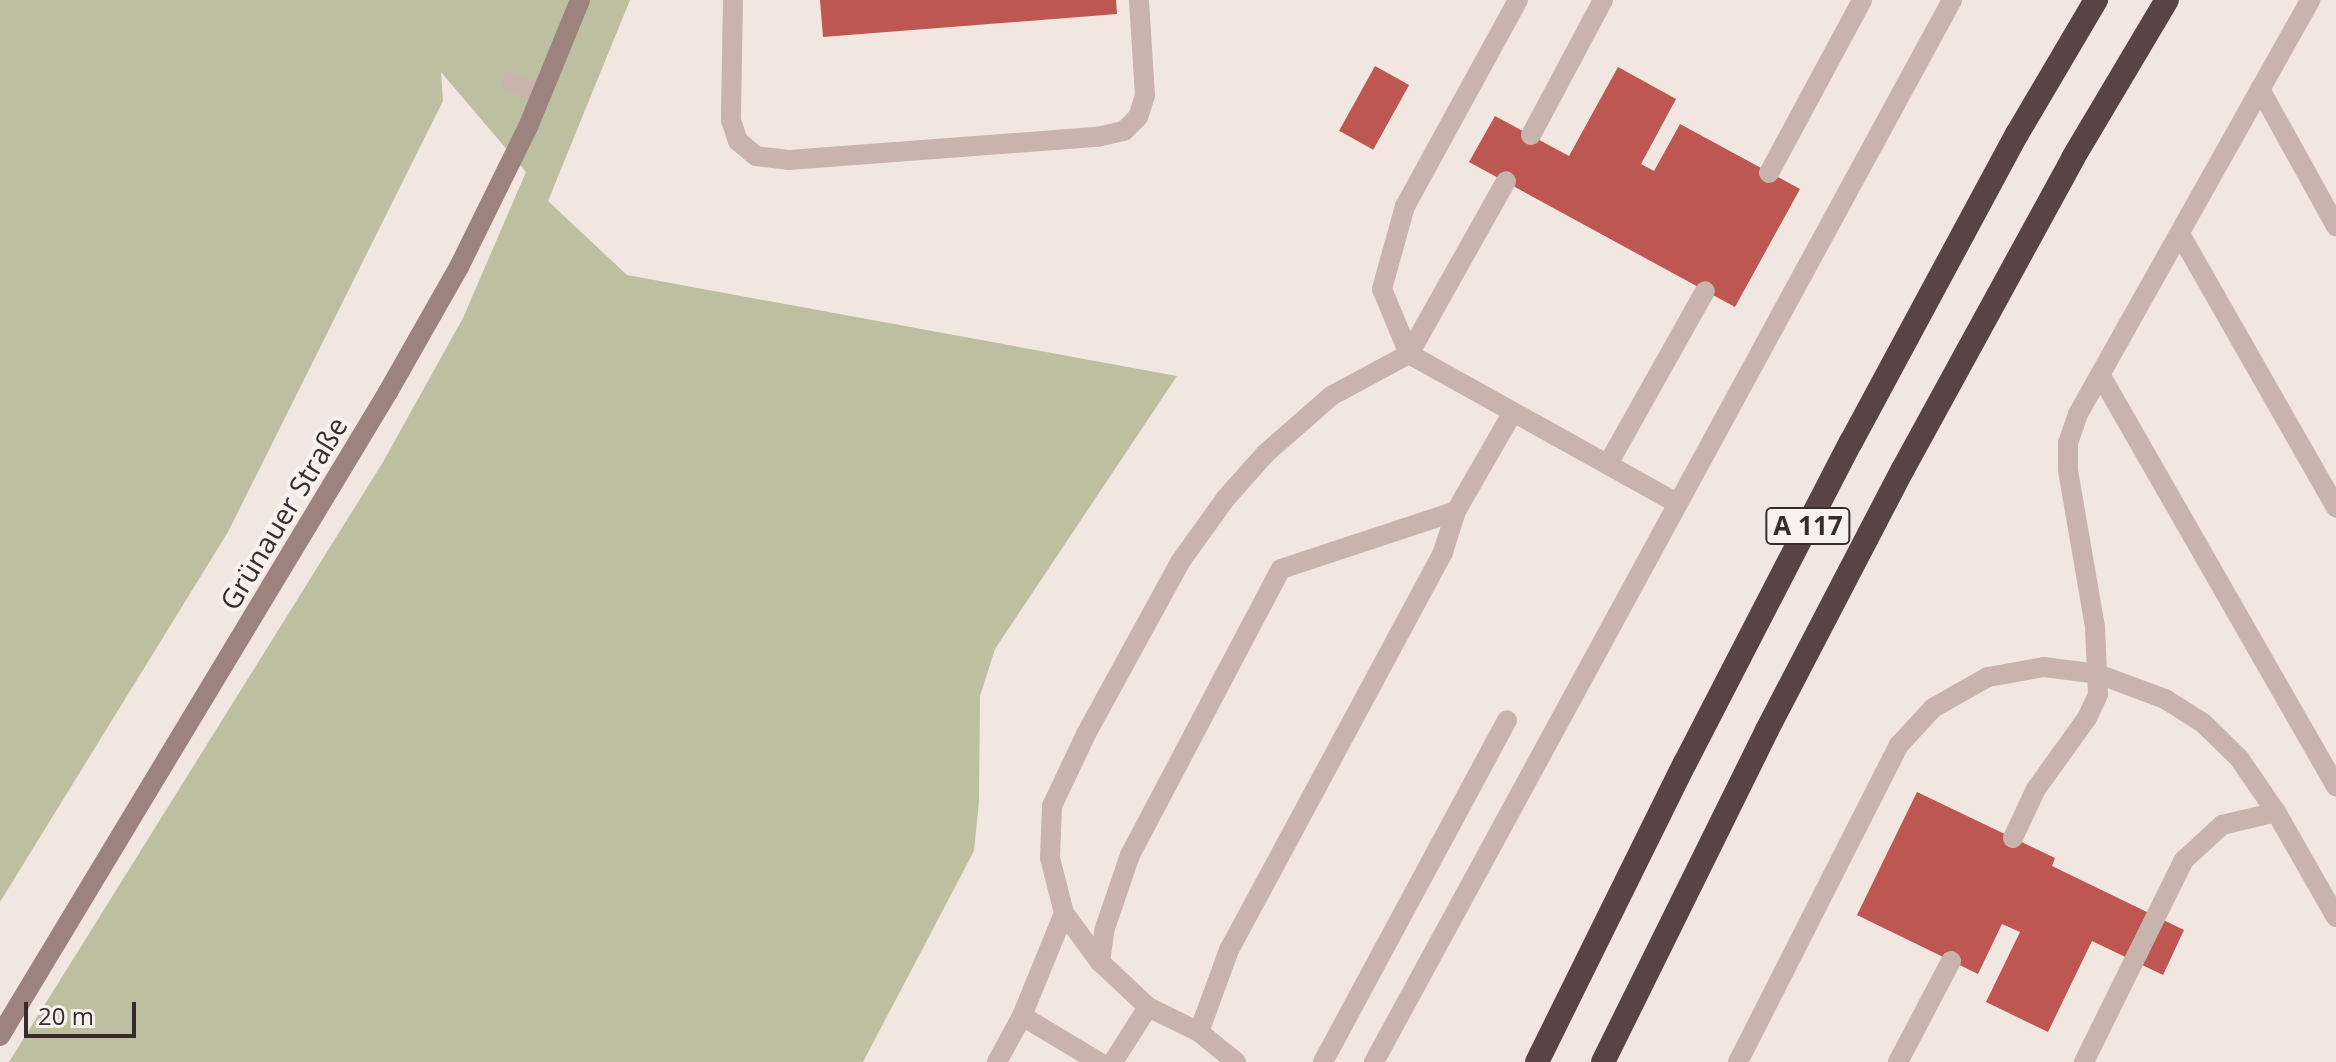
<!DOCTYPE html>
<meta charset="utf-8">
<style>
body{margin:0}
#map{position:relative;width:2336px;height:1062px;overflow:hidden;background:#f2e6e0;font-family:"Open Sans",sans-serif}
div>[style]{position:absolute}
.green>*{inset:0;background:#bcc0a1}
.building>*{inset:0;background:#be5652;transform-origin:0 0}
.lane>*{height:20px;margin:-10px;padding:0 10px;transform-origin:10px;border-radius:10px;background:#c9b4ad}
.secondary>*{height:20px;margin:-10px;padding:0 10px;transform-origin:10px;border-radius:10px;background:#9d837e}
.highway>*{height:24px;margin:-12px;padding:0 12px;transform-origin:12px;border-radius:12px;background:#584543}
span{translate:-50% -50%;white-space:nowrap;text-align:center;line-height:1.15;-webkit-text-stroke:8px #f9f1ed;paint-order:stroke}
.shield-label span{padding:2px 6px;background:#f9f1ed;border:2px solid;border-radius:6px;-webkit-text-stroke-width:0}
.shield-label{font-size:26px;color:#382c2b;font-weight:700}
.street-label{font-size:28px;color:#382c2b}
.scale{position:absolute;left:24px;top:1002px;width:112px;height:36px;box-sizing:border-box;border:4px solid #382c2b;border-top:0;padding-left:10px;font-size:24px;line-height:28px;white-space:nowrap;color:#382c2b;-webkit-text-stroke:6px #f9f1ed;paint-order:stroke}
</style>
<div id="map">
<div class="green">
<i style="clip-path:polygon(0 0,630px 0,548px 201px,627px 275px,1177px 376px,995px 649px,980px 696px,979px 801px,974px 851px,863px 1062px,9px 1062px,383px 462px,463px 318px,526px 172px,441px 72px,443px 101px,228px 532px,0 902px)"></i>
</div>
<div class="building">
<i style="clip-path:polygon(820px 0,1116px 0,1117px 14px,823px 37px)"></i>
<i style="left:1375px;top:66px;width:39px;height:74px;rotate:29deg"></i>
<i style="clip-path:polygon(1618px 67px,1676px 99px,1641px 164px,1654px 171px,1680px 124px,1800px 189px,1735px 307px,1469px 162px,1495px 116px,1569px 156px)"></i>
<i style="clip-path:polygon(1917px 792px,2055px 858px,2052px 866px,2184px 930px,2163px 975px,2092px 941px,2048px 1032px,1986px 1002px,2020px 932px,2002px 924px,1978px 974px,1857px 915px)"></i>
</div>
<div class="lane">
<i style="left:733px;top:0;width:120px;rotate:91deg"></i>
<i style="left:731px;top:120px;width:22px;rotate:72deg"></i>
<i style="left:738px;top:141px;width:23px;rotate:40deg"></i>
<i style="left:756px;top:156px;width:33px;rotate:7deg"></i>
<i style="left:789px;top:160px;width:309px;rotate:-4.3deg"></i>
<i style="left:1097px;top:137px;width:28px;rotate:-13deg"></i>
<i style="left:1124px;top:131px;width:20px;rotate:-45deg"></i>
<i style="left:1138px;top:117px;width:22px;rotate:-72deg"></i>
<i style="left:1145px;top:96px;width:96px;rotate:-93.6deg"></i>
<i style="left:1518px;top:0;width:235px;rotate:118.7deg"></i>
<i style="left:1405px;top:206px;width:86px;rotate:105.5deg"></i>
<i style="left:1382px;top:289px;width:70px;rotate:67.4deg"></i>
<i style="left:1409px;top:354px;width:307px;rotate:29.1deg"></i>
<i style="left:511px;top:82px;width:33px;rotate:21deg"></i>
<i style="left:2260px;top:89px;width:157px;rotate:61deg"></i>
<i style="left:1531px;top:135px;width:153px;rotate:-61.9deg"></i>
<i style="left:1769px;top:173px;width:196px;rotate:-61.7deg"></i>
<i style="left:2180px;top:234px;width:315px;rotate:60.3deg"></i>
<i style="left:2101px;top:376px;width:473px;rotate:60.2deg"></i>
<i style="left:1608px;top:464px;width:198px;rotate:-60.7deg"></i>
<i style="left:2013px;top:838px;width:54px;rotate:-64.9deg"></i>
<i style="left:2036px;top:789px;width:87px;rotate:-54.3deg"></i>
<i style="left:2087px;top:718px;width:26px;rotate:-65deg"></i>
<i style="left:2098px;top:694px;width:67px;rotate:-92.6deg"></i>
<i style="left:2095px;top:627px;width:159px;rotate:-99.8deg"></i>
<i style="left:2068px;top:470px;width:27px;rotate:-90deg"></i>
<i style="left:2068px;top:443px;width:31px;rotate:-71deg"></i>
<i style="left:2078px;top:414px;width:475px;rotate:-60.7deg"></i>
<i style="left:1100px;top:962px;width:34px;rotate:-82deg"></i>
<i style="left:1105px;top:928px;width:77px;rotate:-71.1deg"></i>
<i style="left:1130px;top:855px;width:323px;rotate:-62.2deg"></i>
<i style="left:1281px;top:569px;width:184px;rotate:-18.3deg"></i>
<i style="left:1022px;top:1016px;width:90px;rotate:30.9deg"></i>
<i style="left:1199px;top:1032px;width:87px;rotate:-69.9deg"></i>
<i style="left:1229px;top:950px;width:452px;rotate:-61.7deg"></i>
<i style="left:1443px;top:552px;width:43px;rotate:-72.4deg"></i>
<i style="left:1456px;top:511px;width:114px;rotate:-60.1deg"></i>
<i style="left:997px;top:1062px;width:52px;rotate:-61.5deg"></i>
<i style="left:1022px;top:1016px;width:111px;rotate:-67.8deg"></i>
<i style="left:1113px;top:1062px;width:65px;rotate:-57.5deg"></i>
<i style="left:1236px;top:1062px;width:48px;rotate:-141deg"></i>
<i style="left:1199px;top:1032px;width:57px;rotate:-153.9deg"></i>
<i style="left:1148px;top:1007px;width:66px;rotate:-136.8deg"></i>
<i style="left:1100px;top:962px;width:61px;rotate:-126.3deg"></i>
<i style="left:1064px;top:913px;width:57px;rotate:-104.3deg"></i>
<i style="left:1050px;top:858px;width:52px;rotate:-87.8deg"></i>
<i style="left:1052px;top:806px;width:80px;rotate:-64.7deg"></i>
<i style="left:1086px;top:734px;width:196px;rotate:-61.3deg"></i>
<i style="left:1180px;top:562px;width:79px;rotate:-54.3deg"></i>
<i style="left:1226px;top:498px;width:59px;rotate:-48.4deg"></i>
<i style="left:1265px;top:454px;width:88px;rotate:-41.3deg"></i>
<i style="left:1331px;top:396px;width:89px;rotate:-28.3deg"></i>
<i style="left:1409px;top:354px;width:198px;rotate:-60.7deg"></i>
<i style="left:1323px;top:1062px;width:388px;rotate:-61.7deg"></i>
<i style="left:1374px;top:1062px;width:1209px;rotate:-61.44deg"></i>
<i style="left:1738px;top:1062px;width:356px;rotate:-63.1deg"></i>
<i style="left:1899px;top:745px;width:50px;rotate:-47.4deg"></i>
<i style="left:1933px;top:708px;width:63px;rotate:-29.4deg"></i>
<i style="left:1988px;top:677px;width:57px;rotate:-10.1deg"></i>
<i style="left:2044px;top:667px;width:54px;rotate:7.4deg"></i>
<i style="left:2098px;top:674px;width:72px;rotate:20.5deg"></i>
<i style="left:2165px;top:699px;width:45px;rotate:32.3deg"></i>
<i style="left:2203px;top:723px;width:50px;rotate:44.2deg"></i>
<i style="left:2239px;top:758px;width:65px;rotate:55.6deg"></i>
<i style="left:2276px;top:812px;width:121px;rotate:60.3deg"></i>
<i style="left:1898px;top:1062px;width:114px;rotate:-62.3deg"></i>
<i style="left:2084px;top:1062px;width:225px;rotate:-63.7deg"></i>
<i style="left:2184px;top:860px;width:52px;rotate:-42.6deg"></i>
<i style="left:2222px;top:825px;width:56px;rotate:-13.5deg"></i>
</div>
<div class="secondary">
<i style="left:0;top:1036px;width:752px;rotate:-58.93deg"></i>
<i style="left:388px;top:392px;width:144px;rotate:-60.4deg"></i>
<i style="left:459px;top:267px;width:156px;rotate:-63.8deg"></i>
<i style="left:528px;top:127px;width:137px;rotate:-67.7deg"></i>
</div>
<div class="highway">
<i style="left:1537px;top:1062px;width:334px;rotate:-63.7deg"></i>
<i style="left:1685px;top:763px;width:361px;rotate:-62.7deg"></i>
<i style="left:1851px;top:442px;width:350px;rotate:-61.7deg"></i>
<i style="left:2017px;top:134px;width:156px;rotate:-59.5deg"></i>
<i style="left:1603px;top:1062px;width:370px;rotate:-63.7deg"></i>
<i style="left:1767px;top:730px;width:294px;rotate:-62.5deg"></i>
<i style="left:1903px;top:469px;width:354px;rotate:-61.3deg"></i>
<i style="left:2073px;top:158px;width:184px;rotate:-59.3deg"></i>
</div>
<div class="shield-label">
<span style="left:1808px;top:526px">A 117</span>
</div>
<div class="street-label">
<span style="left:283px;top:513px;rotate:-59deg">Grünauer Straße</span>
</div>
<div class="scale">20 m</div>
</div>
